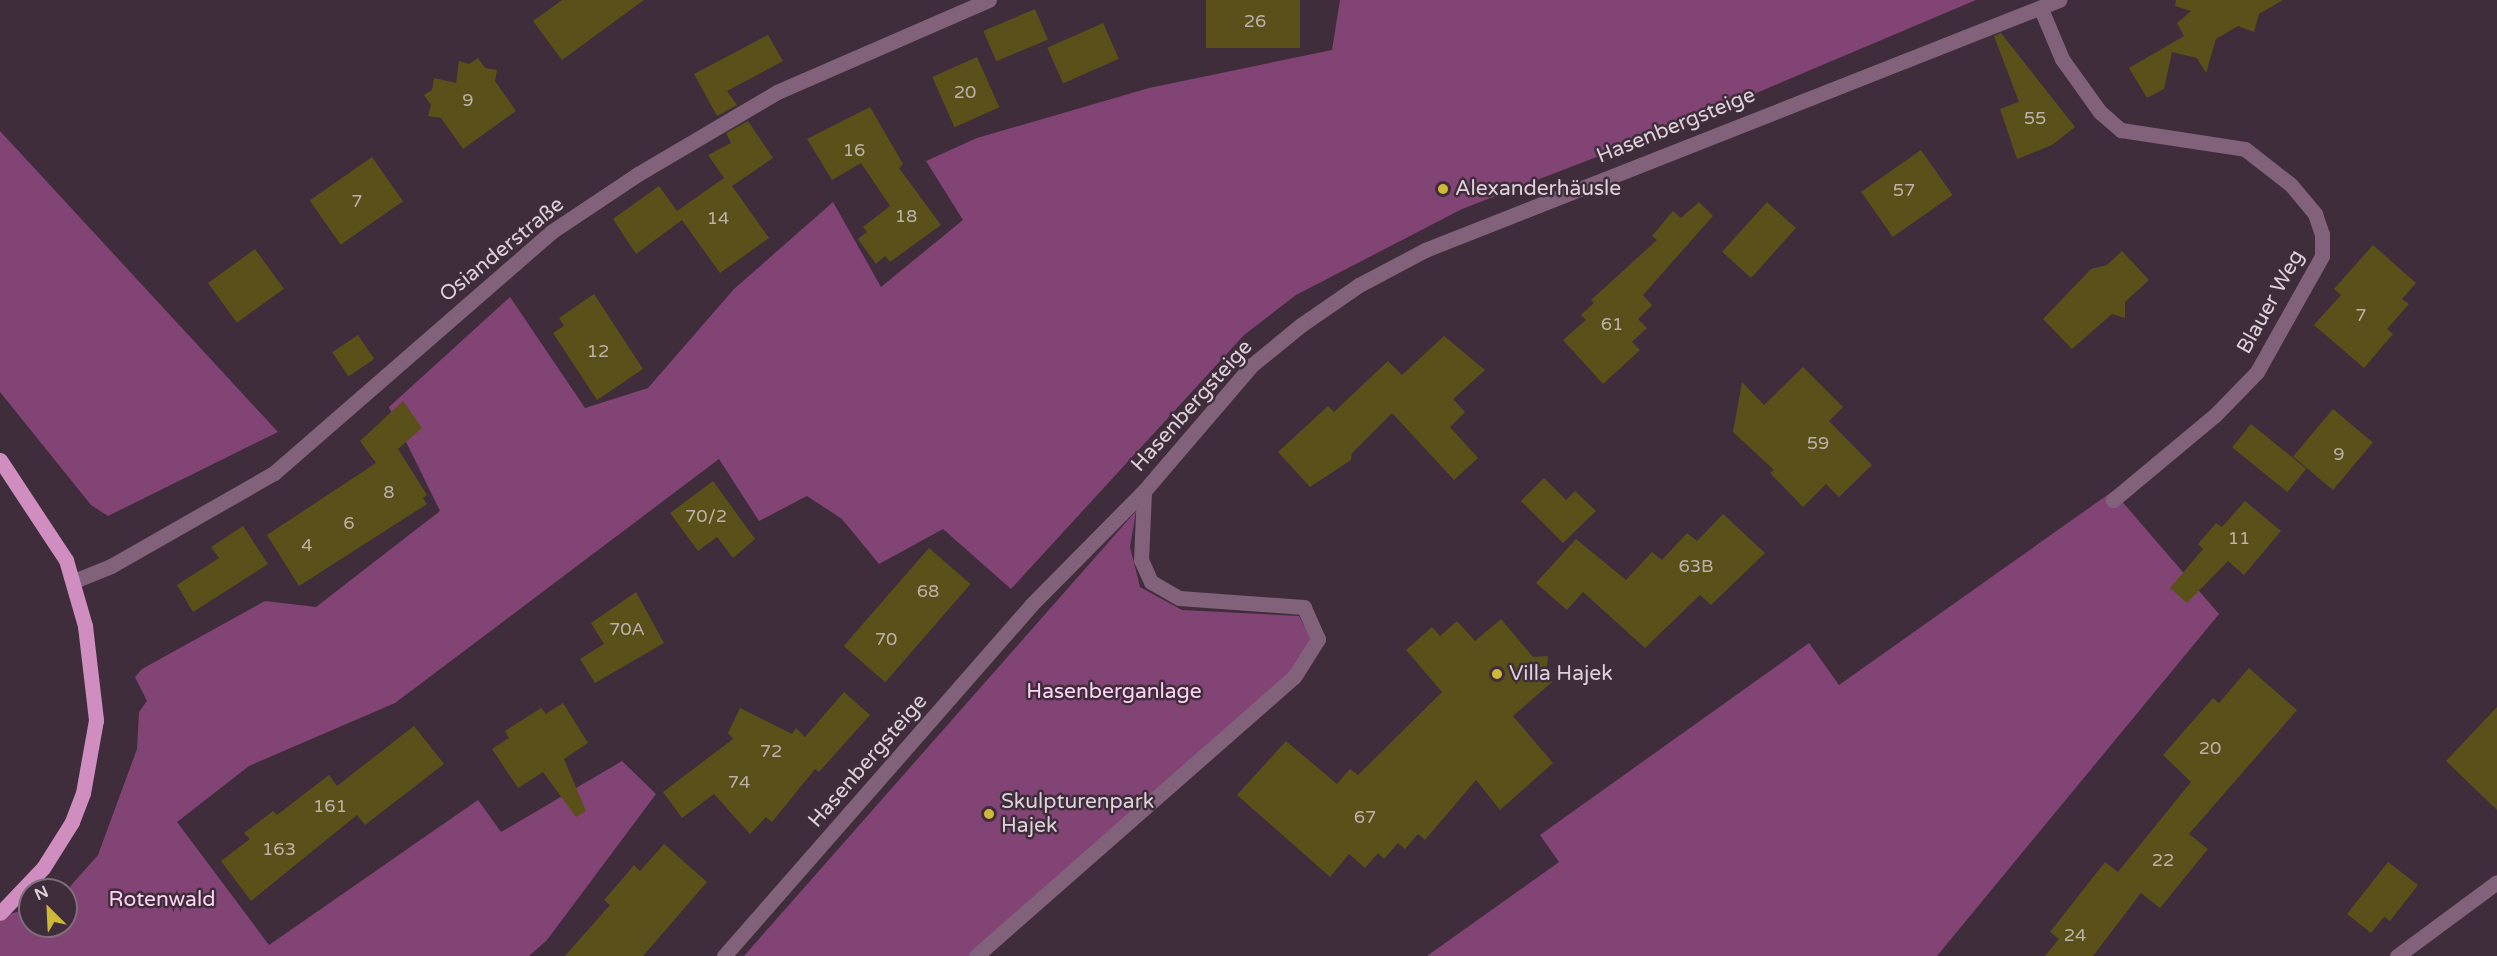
<!DOCTYPE html>
<meta charset="utf-8">
<style>
body{margin:0}
#map{position:relative;width:2497px;height:956px;overflow:hidden;background:#402d3b;font-family:"Varela Round",sans-serif}
div>[style]{position:absolute}
.green>*{inset:0;background:#814475}
.building>*{inset:0;background:#5a5019;transform-origin:0 0}
.minor>*{height:15px;margin:-7.5px;padding:0 7.5px;transform-origin:7.5px;border-radius:7.5px;background:#82627b}
.major>*{height:15px;margin:-7.5px;padding:0 7.5px;transform-origin:7.5px;border-radius:7.5px;background:#cf8dc0}
.dots>*{width:16px;height:16px;translate:-50% -50%;box-sizing:border-box;border:3px solid #402d3b;border-radius:50%}
span{translate:-50% -50%;white-space:nowrap;text-align:center;line-height:1.15;-webkit-text-stroke:5px #402d3b;paint-order:stroke}
.number-label{font-size:18px;color:#bcb1aa}
.number-label span{-webkit-text-stroke-width:0}
.street-label{font-size:21px;color:#ddd1da}
.poi-label{font-size:21px;color:#ddd1da}
.left{translate:0 -50%;text-align:left}
.park-label{font-size:21px;color:#fdd4f3}
.north{position:absolute;left:18px;top:878px;width:60px;height:60px;box-sizing:border-box;background:#402d3b;border:2px solid #7f6f7b;border-radius:50%;rotate:336deg;font-size:16px;font-weight:700;line-height:24px;text-align:center;color:#ddd1da}
.north::after{content:'';display:block;margin:auto;width:21px;height:27px;background:#cfb837;clip-path:polygon(50% 0,100% 100%,50% 72%,0 100%)}
</style>
<div id="map">
<div class="green">
<i style="clip-path:polygon(1340px 0,1976px 0,1690px 121px,1462px 209px,1296px 295px,1244px 335px,1011px 589px,943px 529px,879px 564px,842px 519px,807px 496px,759px 521px,719px 459px,395px 703px,249px 766px,177px 822px,269px 945px,478px 800px,501px 832px,622px 761px,656px 794px,547px 940px,529px 956px,0 956px,0 917px,30px 908px,30px 926px,66px 926px,66px 891px,98px 855px,137px 749px,139px 712px,147px 701px,135px 677px,142px 669px,265px 601px,316px 607px,440px 511px,389px 407px,510px 297px,585px 408px,648px 388px,734px 289px,833px 202px,881px 287px,963px 220px,926px 161px,977px 138px,1149px 88px,1332px 50px)"></i>
<i style="clip-path:polygon(0 131px,278px 432px,108px 516px,91px 505px,0 392px)"></i>
<i style="clip-path:polygon(2113px 491px,2219px 614px,1937px 956px,1427px 956px,1559px 862px,1540px 835px,1809px 643px,1839px 685px)"></i>
<i style="clip-path:polygon(1136px 511px,1130px 547px,1140px 587px,1182px 610px,1299px 616px,1311px 639px,1291px 672px,977px 956px,744px 956px)"></i>
</div>
<div class="building">
<i style="clip-path:polygon(562px 0,644px 0,562px 60px,533px 21px)"></i>
<i style="left:1206px;top:0;width:94px;height:48px"></i>
<i style="clip-path:polygon(2176px 0,2283px 0,2259px 14px,2254px 32px,2238px 26px,2216px 39px,2206px 73px,2197px 58px,2172px 52px,2164px 89px,2147px 98px,2129px 68px,2184px 36px,2177px 23px,2191px 11px,2175px 6px)"></i>
<i style="left:1035px;top:9px;width:33px;height:56px;rotate:67deg"></i>
<i style="left:1103px;top:23px;width:39px;height:61px;rotate:66deg"></i>
<i style="clip-path:polygon(2001px 33px,2075px 127px,2052px 145px,2017px 159px,2000px 109px,2019px 102px,1994px 36px)"></i>
<i style="clip-path:polygon(768px 35px,783px 61px,727px 91px,737px 105px,717px 116px,694px 74px)"></i>
<i style="left:977px;top:57px;width:55px;height:49px;rotate:66deg"></i>
<i style="clip-path:polygon(478px 58px,485px 68px,497px 70px,495px 81px,516px 111px,463px 149px,441px 118px,428px 116px,431px 105px,424px 95px,432px 90px,434px 78px,456px 83px,459px 61px,469px 64px)"></i>
<i style="clip-path:polygon(870px 107px,903px 164px,899px 168px,941px 225px,890px 262px,885px 256px,876px 264px,858px 239px,867px 232px,863px 227px,890px 206px,861px 163px,832px 180px,807px 139px)"></i>
<i style="clip-path:polygon(748px 121px,773px 158px,732px 186px,769px 238px,720px 273px,682px 220px,636px 254px,613px 219px,659px 186px,677px 211px,724px 178px,708px 155px,731px 143px,726px 133px)"></i>
<i style="left:1921px;top:150px;width:55px;height:73px;rotate:55deg"></i>
<i style="left:372px;top:157px;width:54px;height:76px;rotate:55deg"></i>
<i style="clip-path:polygon(1699px 202px,1713px 216px,1643px 295px,1652px 305px,1638px 319px,1647px 328px,1632px 342px,1640px 350px,1603px 384px,1563px 340px,1586px 320px,1581px 315px,1594px 303px,1591px 300px,1657px 240px,1652px 236px,1673px 211px,1681px 218px)"></i>
<i style="left:1767px;top:202px;width:39px;height:67px;rotate:42deg"></i>
<i style="clip-path:polygon(2373px 245px,2416px 283px,2402px 299px,2409px 304px,2387px 329px,2393px 334px,2364px 368px,2314px 325px,2341px 295px,2334px 289px)"></i>
<i style="left:255px;top:249px;width:49px;height:58px;rotate:54deg"></i>
<i style="clip-path:polygon(2122px 251px,2149px 280px,2125px 302px,2125px 318px,2112px 314px,2072px 349px,2043px 319px,2091px 269px,2107px 265px)"></i>
<i style="clip-path:polygon(594px 294px,643px 369px,597px 400px,553px 333px,564px 326px,559px 318px)"></i>
<i style="left:358px;top:335px;width:29px;height:31px;rotate:56deg"></i>
<i style="clip-path:polygon(1444px 336px,1485px 370px,1453px 399px,1465px 412px,1450px 427px,1478px 458px,1454px 480px,1392px 413px,1352px 453px,1351px 460px,1310px 487px,1278px 452px,1328px 406px,1334px 412px,1388px 361px,1402px 375px)"></i>
<i style="clip-path:polygon(1803px 367px,1843px 407px,1829px 421px,1872px 465px,1839px 497px,1826px 484px,1803px 507px,1770px 473px,1774px 470px,1733px 432px,1742px 382px,1764px 405px)"></i>
<i style="clip-path:polygon(403px 401px,422px 428px,398px 449px,427px 495px,423px 498px,427px 504px,299px 586px,267px 535px,376px 463px,360px 441px)"></i>
<i style="left:2333px;top:409px;width:52px;height:62px;rotate:40deg"></i>
<i style="left:2251px;top:424px;width:71px;height:30px;rotate:39deg"></i>
<i style="clip-path:polygon(1544px 478px,1566px 500px,1575px 491px,1596px 511px,1563px 543px,1521px 501px)"></i>
<i style="clip-path:polygon(713px 481px,755px 539px,733px 558px,717px 537px,698px 551px,670px 513px)"></i>
<i style="clip-path:polygon(2245px 501px,2281px 531px,2244px 575px,2228px 561px,2187px 603px,2170px 588px,2203px 549px,2198px 544px,2216px 523px,2222px 527px)"></i>
<i style="clip-path:polygon(1723px 514px,1765px 553px,1711px 605px,1700px 595px,1645px 648px,1583px 592px,1567px 610px,1536px 583px,1576px 539px,1626px 580px,1652px 552px,1662px 560px,1687px 533px,1697px 541px)"></i>
<i style="clip-path:polygon(243px 526px,268px 564px,193px 612px,177px 585px,219px 558px,211px 547px)"></i>
<i style="left:929px;top:548px;width:55px;height:130px;rotate:41deg"></i>
<i style="clip-path:polygon(636px 592px,664px 643px,595px 683px,580px 659px,604px 644px,591px 623px)"></i>
<i style="clip-path:polygon(1501px 619px,1533px 657px,1548px 656px,1546px 675px,1552px 682px,1513px 716px,1553px 763px,1500px 810px,1476px 780px,1425px 840px,1418px 834px,1405px 849px,1398px 843px,1384px 859px,1378px 853px,1365px 868px,1349px 854px,1330px 877px,1237px 795px,1286px 741px,1337px 784px,1350px 769px,1358px 775px,1442px 692px,1406px 650px,1432px 627px,1440px 636px,1457px 621px,1475px 641px)"></i>
<i style="clip-path:polygon(2249px 668px,2297px 710px,2189px 834px,2208px 849px,2160px 908px,2141px 893px,2093px 956px,2045px 956px,2059px 939px,2050px 932px,2105px 862px,2118px 872px,2191px 782px,2163px 755px,2213px 698px,2219px 703px)"></i>
<i style="clip-path:polygon(844px 692px,870px 715px,819px 772px,815px 769px,772px 822px,766px 817px,750px 834px,714px 794px,682px 818px,663px 792px,733px 739px,728px 733px,740px 708px,792px 734px,796px 728px,805px 737px)"></i>
<i style="clip-path:polygon(563px 703px,588px 743px,564px 759px,586px 811px,576px 817px,543px 772px,518px 788px,492px 749px,509px 738px,505px 731px,541px 708px,546px 714px)"></i>
<i style="clip-path:polygon(2497px 707px,2497px 810px,2446px 761px)"></i>
<i style="clip-path:polygon(414px 726px,444px 764px,365px 825px,357px 815px,251px 901px,221px 861px,250px 839px,244px 833px,273px 811px,277px 815px,329px 775px,337px 786px)"></i>
<i style="clip-path:polygon(664px 844px,707px 882px,669px 926px,643px 956px,565px 956px,610px 905px,604px 900px,619px 883px,634px 865px,640px 871px)"></i>
<i style="clip-path:polygon(2388px 862px,2418px 885px,2390px 921px,2384px 917px,2371px 933px,2347px 914px)"></i>
</div>
<div class="minor">
<i style="left:2041px;top:9px;width:54px;rotate:67.2deg"></i>
<i style="left:2062px;top:59px;width:65px;rotate:54.4deg"></i>
<i style="left:2100px;top:112px;width:28px;rotate:41deg"></i>
<i style="left:2121px;top:130px;width:125px;rotate:8.7deg"></i>
<i style="left:2245px;top:149px;width:58px;rotate:38deg"></i>
<i style="left:2291px;top:185px;width:38px;rotate:50deg"></i>
<i style="left:2315px;top:214px;width:21px;rotate:71deg"></i>
<i style="left:2322px;top:234px;width:22px;rotate:90deg"></i>
<i style="left:2322px;top:256px;width:133px;rotate:119.3deg"></i>
<i style="left:2257px;top:372px;width:60px;rotate:134.3deg"></i>
<i style="left:2215px;top:415px;width:133px;rotate:140.2deg"></i>
<i style="left:74px;top:581px;width:40px;rotate:-22deg"></i>
<i style="left:111px;top:566px;width:188px;rotate:-29.7deg"></i>
<i style="left:274px;top:473px;width:367px;rotate:-41deg"></i>
<i style="left:551px;top:232px;width:105px;rotate:-33.7deg"></i>
<i style="left:638px;top:174px;width:161px;rotate:-30.5deg"></i>
<i style="left:777px;top:92px;width:231px;rotate:-23.5deg"></i>
<i style="left:724px;top:956px;width:466px;rotate:-48.8deg"></i>
<i style="left:1031px;top:605px;width:161px;rotate:-45.3deg"></i>
<i style="left:1144px;top:491px;width:166px;rotate:-49.4deg"></i>
<i style="left:1252px;top:365px;width:63px;rotate:-39.2deg"></i>
<i style="left:1301px;top:325px;width:70px;rotate:-34.6deg"></i>
<i style="left:1359px;top:285px;width:75px;rotate:-27.9deg"></i>
<i style="left:1425px;top:250px;width:682px;rotate:-21.52deg"></i>
<i style="left:976px;top:956px;width:423px;rotate:-41.3deg"></i>
<i style="left:1294px;top:677px;width:45px;rotate:-57.7deg"></i>
<i style="left:1318px;top:639px;width:35px;rotate:-114deg"></i>
<i style="left:1304px;top:607px;width:125px;rotate:-175.9deg"></i>
<i style="left:1179px;top:598px;width:32px;rotate:-150deg"></i>
<i style="left:1151px;top:582px;width:24px;rotate:-114deg"></i>
<i style="left:1141px;top:560px;width:69px;rotate:-87.5deg"></i>
<i style="left:2397px;top:956px;width:124px;rotate:-36.5deg"></i>
</div>
<div class="major">
<i style="left:0;top:460px;width:120px;rotate:56.6deg"></i>
<i style="left:66px;top:560px;width:69px;rotate:73.9deg"></i>
<i style="left:85px;top:626px;width:95px;rotate:83.3deg"></i>
<i style="left:96px;top:720px;width:74px;rotate:100.1deg"></i>
<i style="left:83px;top:793px;width:31px;rotate:111deg"></i>
<i style="left:72px;top:822px;width:54px;rotate:122.2deg"></i>
<i style="left:43px;top:868px;width:62px;rotate:133.7deg"></i>
</div>
<div class="dots">
<i style="left:1443px;top:189px;background:#cfb837"></i>
<i style="left:1497px;top:674px;background:#cfb837"></i>
<i style="left:989px;top:814px;background:#cfb837"></i>
</div>
<div class="number-label">
<span style="left:1255px;top:21px">26</span>
<span style="left:965px;top:92px">20</span>
<span style="left:468px;top:100px">9</span>
<span style="left:2035px;top:118px">55</span>
<span style="left:854px;top:150px">16</span>
<span style="left:1904px;top:190px">57</span>
<span style="left:357px;top:201px">7</span>
<span style="left:906px;top:216px">18</span>
<span style="left:718px;top:218px">14</span>
<span style="left:2361px;top:315px">7</span>
<span style="left:1612px;top:324px">61</span>
<span style="left:598px;top:351px">12</span>
<span style="left:1818px;top:443px">59</span>
<span style="left:2339px;top:454px">9</span>
<span style="left:389px;top:492px">8</span>
<span style="left:706px;top:516px">70/2</span>
<span style="left:349px;top:523px">6</span>
<span style="left:2239px;top:538px">11</span>
<span style="left:307px;top:545px">4</span>
<span style="left:1696px;top:566px">63B</span>
<span style="left:928px;top:591px">68</span>
<span style="left:627px;top:629px">70A</span>
<span style="left:886px;top:639px">70</span>
<span style="left:2210px;top:748px">20</span>
<span style="left:771px;top:751px">72</span>
<span style="left:739px;top:782px">74</span>
<span style="left:330px;top:806px">161</span>
<span style="left:1365px;top:817px">67</span>
<span style="left:279px;top:849px">163</span>
<span style="left:2163px;top:860px">22</span>
<span style="left:2075px;top:935px">24</span>
</div>
<div class="street-label">
<span style="left:1676px;top:126px;rotate:-22deg">Hasenbergsteige</span>
<span style="left:502px;top:250px;rotate:-39deg">Osianderstraße</span>
<span style="left:2271px;top:302px;rotate:-61deg">Blauer Weg</span>
<span style="left:1192px;top:406px;rotate:-48deg">Hasenbergsteige</span>
<span style="left:868px;top:761px;rotate:-49deg">Hasenbergsteige</span>
</div>
<div class="poi-label">
<span class="left" style="left:1455px;top:189px">Alexanderhäusle</span>
<span class="left" style="left:1509px;top:674px">Villa Hajek</span>
<span class="left" style="left:1001px;top:814px">Skulpturenpark<br>Hajek</span>
</div>
<div class="park-label">
<span style="left:1114px;top:692px">Hasenberganlage</span>
<span style="left:162px;top:900px">Rotenwald</span>
</div>
<div class="north">N</div>
</div>
